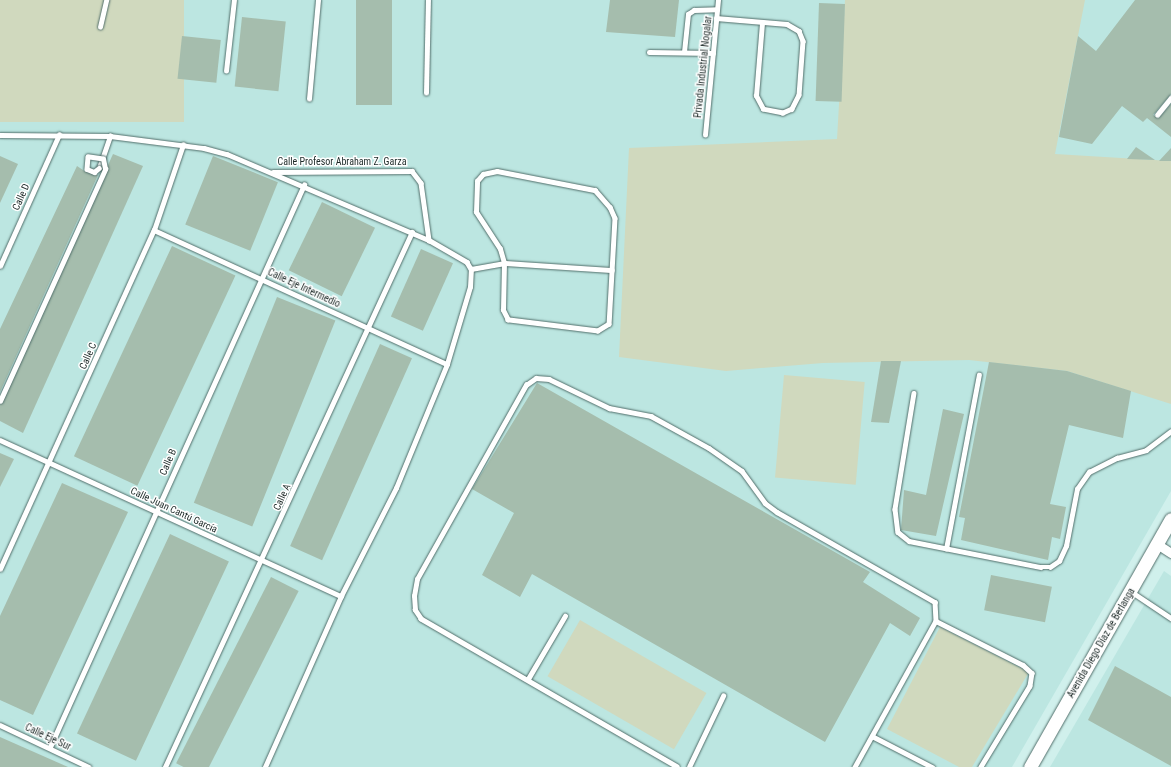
<!DOCTYPE html>
<meta charset="utf-8">
<style>
body{margin:0}
#map{position:relative;width:1171px;height:767px;overflow:hidden;background:#d0f0ec;font-family:"Roboto Condensed",sans-serif}
div>[style]{position:absolute}
.built>*{inset:0;background:#bce6e1}
.green>*{inset:0;background:#d0d9be;transform-origin:0 0}
.building>*{inset:0;background:#a5bdad;transform-origin:0 0}
.roads{filter:drop-shadow(0 0 1px #516e6a) drop-shadow(0 0 1px #516e6a)}
.lane>*{height:4.5px;margin:-2.25px;padding:0 2.25px;transform-origin:2.25px;border-radius:2.25px;background:#fff}
.street>*{height:9px;margin:-4.5px;padding:0 4.5px;transform-origin:4.5px;border-radius:4.5px;background:#fff}
.secondary>*{height:13px;margin:-6.5px;padding:0 6.5px;transform-origin:6.5px;border-radius:6.5px;background:#fff}
.bridges{filter:drop-shadow(0 0 1px #516e6a) drop-shadow(0 0 1px #516e6a)}
.lane-bridge>*{height:4.5px;margin:-2.25px;padding:0 2.25px;transform-origin:2.25px;border-radius:2.25px;background:#fff}
span{translate:-50% -50%;white-space:nowrap;text-align:center;line-height:1.15;-webkit-text-stroke:3px #fff;paint-order:stroke}
.street-label{font-size:10px;color:#1c2927}
</style>
<div id="map">
<div class="built">
<i style="clip-path:polygon(0 0,1171px 0,1171px 491px,1012px 767px,0 767px)"></i>
<i style="clip-path:polygon(1164px 571px,1171px 576px,1171px 767px,1050px 767px)"></i>
</div>
<div class="green">
<i style="left:0;top:0;width:184px;height:122px"></i>
<i style="clip-path:polygon(845px 0,1085px 0,1055px 154px,1171px 161px,1171px 404px,1067px 371px,969px 360px,823px 363px,726px 371px,619px 357px,629px 148px,837px 139px)"></i>
<i style="left:784px;top:375px;width:81px;height:103px;rotate:5deg"></i>
<i style="left:580px;top:620px;width:146px;height:65px;rotate:30deg"></i>
<i style="clip-path:polygon(940px 627px,1029px 672px,972px 767px,959px 767px,887px 729px)"></i>
</div>
<div class="building">
<i style="left:356px;top:0;width:36px;height:105px"></i>
<i style="clip-path:polygon(610px 0,679px 0,675px 37px,606px 32px)"></i>
<i style="clip-path:polygon(1135px 0,1171px 0,1171px 94px,1153px 115px,1159px 118px,1171px 104px,1171px 137px,1147px 118px,1143px 122px,1122px 106px,1092px 144px,1059px 137px,1078px 36px,1096px 51px)"></i>
<i style="left:819px;top:3px;width:26px;height:98px;rotate:2deg"></i>
<i style="left:242px;top:17px;width:44px;height:70px;rotate:6deg"></i>
<i style="left:182px;top:36px;width:39px;height:43px;rotate:6deg"></i>
<i style="clip-path:polygon(1136px 147px,1155px 160px,1127px 159px)"></i>
<i style="clip-path:polygon(1171px 148px,1171px 161px,1159px 161px)"></i>
<i style="clip-path:polygon(113px 154px,143px 166px,23px 433px,0 421px,0 405px)"></i>
<i style="clip-path:polygon(0 156px,18px 164px,0 203px)"></i>
<i style="left:213px;top:156px;width:70px;height:74px;rotate:22deg"></i>
<i style="clip-path:polygon(77px 166px,86px 172px,98px 175px,0 392px,0 329px)"></i>
<i style="left:322px;top:202px;width:59px;height:76px;rotate:26deg"></i>
<i style="left:172px;top:246px;width:70px;height:232px;rotate:25deg"></i>
<i style="left:421px;top:249px;width:35px;height:74px;rotate:24deg"></i>
<i style="left:277px;top:297px;width:63px;height:222px;rotate:22deg"></i>
<i style="left:380px;top:344px;width:35px;height:221px;rotate:24deg"></i>
<i style="clip-path:polygon(881px 361px,901px 361px,889px 423px,871px 422px)"></i>
<i style="clip-path:polygon(989px 362px,1067px 371px,1131px 391px,1123px 438px,1069px 425px,1050px 504px,1066px 507px,1060px 539px,1052px 537px,1048px 560px,961px 540px,965px 518px,959px 517px)"></i>
<i style="clip-path:polygon(537px 383px,870px 572px,863px 582px,920px 618px,910px 636px,890px 623px,825px 742px,532px 574px,520px 597px,482px 575px,514px 513px,472px 489px)"></i>
<i style="clip-path:polygon(943px 409px,964px 414px,936px 536px,901px 530px,904px 490px,926px 495px)"></i>
<i style="clip-path:polygon(0 453px,14px 459px,0 487px)"></i>
<i style="clip-path:polygon(62px 483px,128px 512px,33px 715px,0 700px,0 616px)"></i>
<i style="left:170px;top:534px;width:65px;height:220px;rotate:25deg"></i>
<i style="left:991px;top:575px;width:62px;height:36px;rotate:11deg"></i>
<i style="left:271px;top:577px;width:31px;height:209px;rotate:27deg"></i>
<i style="clip-path:polygon(1115px 666px,1171px 697px,1171px 766px,1088px 720px)"></i>
<i style="clip-path:polygon(0 737px,68px 767px,0 767px)"></i>
</div>
<div class="roads">
<div class="lane">
<i style="left:716px;top:18px;width:71px;rotate:4.8deg"></i>
<i style="left:787px;top:24px;width:14px;rotate:30deg"></i>
<i style="left:799px;top:31px;width:11px;rotate:68deg"></i>
<i style="left:803px;top:41px;width:54px;rotate:94.2deg"></i>
<i style="left:799px;top:95px;width:16px;rotate:117deg"></i>
<i style="left:792px;top:109px;width:10px;rotate:156deg"></i>
<i style="left:783px;top:113px;width:20px;rotate:-169deg"></i>
<i style="left:763px;top:109px;width:15px;rotate:-118deg"></i>
<i style="left:756px;top:96px;width:73px;rotate:-85.3deg"></i>
<i style="left:100px;top:27px;width:28px;rotate:-77deg"></i>
<i style="left:649px;top:52px;width:64px;rotate:0.9deg"></i>
<i style="left:684px;top:52px;width:38px;rotate:-84deg"></i>
<i style="left:688px;top:14px;width:7px;rotate:-34deg"></i>
<i style="left:694px;top:10px;width:23px;rotate:-2deg"></i>
<i style="left:226px;top:71px;width:71px;rotate:-83.6deg"></i>
<i style="left:426px;top:93px;width:93px;rotate:-88.8deg"></i>
<i style="left:309px;top:99px;width:99px;rotate:-84.8deg"></i>
<i style="left:1157px;top:115px;width:22px;rotate:-51deg"></i>
<i style="left:0;top:135px;width:110px;rotate:0.5deg"></i>
<i style="left:110px;top:136px;width:95px;rotate:7.3deg"></i>
<i style="left:204px;top:148px;width:24px;rotate:15deg"></i>
<i style="left:227px;top:154px;width:220px;rotate:23.1deg"></i>
<i style="left:429px;top:240px;width:44px;rotate:30.1deg"></i>
<i style="left:467px;top:262px;width:8px;rotate:60deg"></i>
<i style="left:705px;top:135px;width:136px;rotate:-84.5deg"></i>
<i style="left:99px;top:168px;width:34px;rotate:-71deg"></i>
<i style="left:497px;top:171px;width:100px;rotate:11deg"></i>
<i style="left:595px;top:190px;width:23px;rotate:49deg"></i>
<i style="left:610px;top:207px;width:12px;rotate:66deg"></i>
<i style="left:615px;top:218px;width:106px;rotate:93.2deg"></i>
<i style="left:609px;top:324px;width:13px;rotate:148deg"></i>
<i style="left:598px;top:331px;width:91px;rotate:-173deg"></i>
<i style="left:508px;top:320px;width:11px;rotate:-117deg"></i>
<i style="left:503px;top:310px;width:47px;rotate:-88.8deg"></i>
<i style="left:504px;top:263px;width:15px;rotate:-106deg"></i>
<i style="left:500px;top:249px;width:44px;rotate:-123deg"></i>
<i style="left:476px;top:212px;width:31px;rotate:-88deg"></i>
<i style="left:477px;top:181px;width:9px;rotate:-49deg"></i>
<i style="left:483px;top:174px;width:14px;rotate:-12deg"></i>
<i style="left:273px;top:172px;width:139px;rotate:-0.4deg"></i>
<i style="left:412px;top:171px;width:15px;rotate:53deg"></i>
<i style="left:421px;top:183px;width:58px;rotate:82deg"></i>
<i style="left:154px;top:230px;width:322px;rotate:24.6deg"></i>
<i style="left:0;top:266px;width:144px;rotate:-65.8deg"></i>
<i style="left:471px;top:269px;width:34px;rotate:-10deg"></i>
<i style="left:504px;top:263px;width:108px;rotate:3.7deg"></i>
<i style="left:914px;top:393px;width:118px;rotate:99.3deg"></i>
<i style="left:895px;top:509px;width:23px;rotate:83deg"></i>
<i style="left:898px;top:532px;width:14px;rotate:39deg"></i>
<i style="left:909px;top:541px;width:134px;rotate:11.2deg"></i>
<i style="left:1040px;top:567px;width:10px"></i>
<i style="left:1050px;top:567px;width:11px;rotate:-34deg"></i>
<i style="left:1059px;top:561px;width:17px;rotate:-65deg"></i>
<i style="left:1066px;top:546px;width:58px;rotate:-79.1deg"></i>
<i style="left:1077px;top:489px;width:21px;rotate:-55deg"></i>
<i style="left:1089px;top:472px;width:31px;rotate:-27deg"></i>
<i style="left:1117px;top:458px;width:30px;rotate:-15deg"></i>
<i style="left:1146px;top:450px;width:31px;rotate:-37deg"></i>
<i style="left:0;top:440px;width:375px;rotate:24.6deg"></i>
<i style="left:946px;top:549px;width:177px;rotate:-79.3deg"></i>
<i style="left:0;top:569px;width:372px;rotate:-65.6deg"></i>
<i style="left:154px;top:230px;width:90px;rotate:-71.2deg"></i>
<i style="left:1132px;top:592px;width:47px;rotate:33.7deg"></i>
<i style="left:936px;top:621px;width:97px;rotate:26.8deg"></i>
<i style="left:1023px;top:665px;width:12px;rotate:42deg"></i>
<i style="left:1032px;top:673px;width:13px;rotate:99deg"></i>
<i style="left:1030px;top:686px;width:95px;rotate:121.2deg"></i>
<i style="left:528px;top:679px;width:73px;rotate:-59.6deg"></i>
<i style="left:0;top:725px;width:98px;rotate:25.3deg"></i>
<i style="left:872px;top:736px;width:68px;rotate:27.3deg"></i>
<i style="left:50px;top:747px;width:617px;rotate:-65.68deg"></i>
<i style="left:165px;top:767px;width:589px;rotate:-65.22deg"></i>
<i style="left:265px;top:767px;width:187px;rotate:-66deg"></i>
<i style="left:341px;top:596px;width:121px;rotate:-63deg"></i>
<i style="left:396px;top:488px;width:134px;rotate:-67.6deg"></i>
<i style="left:447px;top:364px;width:80px;rotate:-73.4deg"></i>
<i style="left:470px;top:287px;width:18px;rotate:-87deg"></i>
<i style="left:677px;top:767px;width:296px;rotate:-150deg"></i>
<i style="left:421px;top:619px;width:11px;rotate:-124deg"></i>
<i style="left:415px;top:610px;width:14px;rotate:-94deg"></i>
<i style="left:414px;top:596px;width:17px;rotate:-80deg"></i>
<i style="left:417px;top:579px;width:223px;rotate:-60.7deg"></i>
<i style="left:526px;top:385px;width:12px;rotate:-35deg"></i>
<i style="left:536px;top:378px;width:13px;rotate:4deg"></i>
<i style="left:549px;top:379px;width:67px;rotate:25.8deg"></i>
<i style="left:609px;top:408px;width:43px;rotate:10.8deg"></i>
<i style="left:651px;top:416px;width:66px;rotate:28.9deg"></i>
<i style="left:709px;top:448px;width:40px;rotate:34.9deg"></i>
<i style="left:742px;top:471px;width:39px;rotate:54deg"></i>
<i style="left:765px;top:503px;width:15px;rotate:37deg"></i>
<i style="left:777px;top:512px;width:182px;rotate:29.7deg"></i>
<i style="left:935px;top:602px;width:19px;rotate:87deg"></i>
<i style="left:936px;top:621px;width:167px;rotate:119deg"></i>
<i style="left:689px;top:767px;width:79px;rotate:-64.4deg"></i>
</div>
<div class="street">
<i style="left:1157px;top:544px;width:17px;rotate:33deg"></i>
</div>
<div class="secondary">
<i style="left:1030px;top:767px;width:285px;rotate:-60.4deg"></i>
</div>
</div>
<div class="bridges">
<div class="lane-bridge">
<i style="left:0;top:401px;width:255px;rotate:-65.6deg"></i>
<i style="left:105px;top:169px;width:10px;rotate:-101deg"></i>
<i style="left:103px;top:159px;width:15px;rotate:-172deg"></i>
<i style="left:88px;top:157px;width:12px;rotate:95deg"></i>
<i style="left:87px;top:169px;width:8px;rotate:23deg"></i>
<i style="left:94px;top:172px;width:6px;rotate:-39deg"></i>
</div>
</div>
<div class="street-label">
<span style="left:703px;top:67px;rotate:-84deg">Privada Industrial Nogalar</span>
<span style="left:342px;top:162px">Calle Profesor Abraham Z. Garza</span>
<span style="left:21px;top:197px;rotate:-66deg">Calle D</span>
<span style="left:304px;top:288px;rotate:25deg">Calle Eje Intermedio</span>
<span style="left:88px;top:356px;rotate:-66deg">Calle C</span>
<span style="left:168px;top:462px;rotate:-66deg">Calle B</span>
<span style="left:282px;top:497px;rotate:-66deg">Calle A</span>
<span style="left:174px;top:510px;rotate:25deg">Calle Juan Cantú García</span>
<span style="left:1101px;top:643px;rotate:-60deg">Avenida Diego Díaz de Berlanga</span>
<span style="left:48px;top:737px;rotate:25deg">Calle Eje Sur</span>
</div>
</div>
